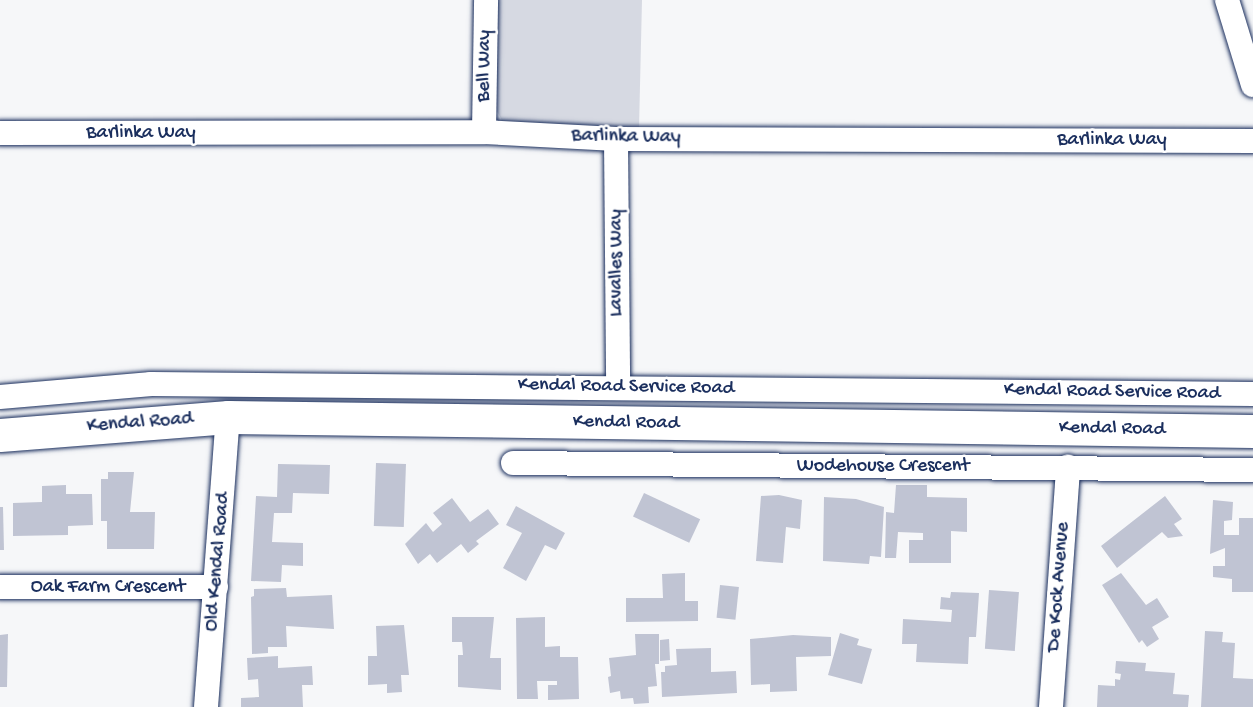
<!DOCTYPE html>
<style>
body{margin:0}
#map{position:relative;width:1253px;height:707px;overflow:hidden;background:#f6f7f9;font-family:"Gochi Hand",sans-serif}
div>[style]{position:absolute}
.green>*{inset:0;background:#d6d9e2}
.building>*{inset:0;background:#c0c4d3;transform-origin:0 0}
.roads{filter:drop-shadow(0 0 2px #1b2f5e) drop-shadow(0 0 2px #1b2f5e)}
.street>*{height:24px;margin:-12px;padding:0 12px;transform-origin:12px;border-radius:12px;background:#fff}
.secondary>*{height:33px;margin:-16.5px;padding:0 16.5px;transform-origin:16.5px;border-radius:16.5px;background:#fff}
span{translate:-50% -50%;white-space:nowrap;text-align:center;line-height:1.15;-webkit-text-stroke:5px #fff;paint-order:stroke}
.street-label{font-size:20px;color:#1b2f5e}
</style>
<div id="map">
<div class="green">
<i style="clip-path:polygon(493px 0,642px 0,639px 128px,505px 126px,493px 104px)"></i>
</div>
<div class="building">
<i style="left:376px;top:463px;width:30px;height:63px;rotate:2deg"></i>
<i style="clip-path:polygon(278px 464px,330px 465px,329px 494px,293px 493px,292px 513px,274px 513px,272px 542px,303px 543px,303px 566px,282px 565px,281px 582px,251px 581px,256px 496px,277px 497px)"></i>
<i style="clip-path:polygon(108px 472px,134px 472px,130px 512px,155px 512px,154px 549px,107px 549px,107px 521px,101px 521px,101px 479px,108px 479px)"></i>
<i style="clip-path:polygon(66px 485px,66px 494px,92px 494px,93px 525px,68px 526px,68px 535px,13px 536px,13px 503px,42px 502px,42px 486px)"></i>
<i style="clip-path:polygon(896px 485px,927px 485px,927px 497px,967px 498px,967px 532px,951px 531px,951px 563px,909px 563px,909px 540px,923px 540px,923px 533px,898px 532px,896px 558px,885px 558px,886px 512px,894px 513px)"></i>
<i style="left:644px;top:493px;width:62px;height:26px;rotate:25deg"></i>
<i style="clip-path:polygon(779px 495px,802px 500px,800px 529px,786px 527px,783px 563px,756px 561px,761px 496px)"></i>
<i style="clip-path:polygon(1165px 496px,1182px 519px,1174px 524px,1183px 536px,1168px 538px,1162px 532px,1117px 568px,1101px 546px)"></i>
<i style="clip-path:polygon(824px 497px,856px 499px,884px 507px,881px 557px,870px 556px,869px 564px,823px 561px)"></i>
<i style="clip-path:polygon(452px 498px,470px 522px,488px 509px,499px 524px,476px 541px,479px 544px,468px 553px,461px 544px,437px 563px,430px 554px,418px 564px,405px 544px,426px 523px,433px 532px,442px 524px,433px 513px)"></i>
<i style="clip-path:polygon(1213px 500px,1233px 502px,1232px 520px,1224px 521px,1224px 535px,1239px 535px,1239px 518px,1253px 518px,1253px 592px,1232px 592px,1232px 579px,1213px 577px,1213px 566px,1225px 566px,1225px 548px,1210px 554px)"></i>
<i style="clip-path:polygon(516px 506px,565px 533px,556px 550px,545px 545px,526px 581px,503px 568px,522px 533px,506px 525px)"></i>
<i style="clip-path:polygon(0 507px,3px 507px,4px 550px,0 550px)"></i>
<i style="clip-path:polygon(685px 573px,685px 601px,698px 601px,698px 621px,626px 622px,626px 598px,663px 598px,662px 574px)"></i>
<i style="clip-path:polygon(1121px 573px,1146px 605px,1157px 598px,1169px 617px,1152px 627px,1159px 639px,1147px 647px,1142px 640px,1139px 643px,1102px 585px)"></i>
<i style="left:720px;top:585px;width:19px;height:33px;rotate:6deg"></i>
<i style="clip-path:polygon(286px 588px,287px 597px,332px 595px,334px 629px,286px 626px,287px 647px,268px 647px,268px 653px,252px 654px,251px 597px,254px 596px,254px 589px)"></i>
<i style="left:989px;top:590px;width:30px;height:59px;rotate:4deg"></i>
<i style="clip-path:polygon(951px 592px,979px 593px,976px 637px,969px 637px,968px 664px,916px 662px,917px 644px,902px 644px,903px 619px,951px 622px,952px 610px,940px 609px,941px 597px,950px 598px)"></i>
<i style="clip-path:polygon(452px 617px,494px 617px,490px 658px,501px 658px,501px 690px,458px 687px,458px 655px,463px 655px,462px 642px,452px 642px)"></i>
<i style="clip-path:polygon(545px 617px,545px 647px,560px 646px,560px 657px,578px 657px,579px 699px,548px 700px,548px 685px,557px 685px,557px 681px,537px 681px,538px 699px,517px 699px,516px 618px)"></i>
<i style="clip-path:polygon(404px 625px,409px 675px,401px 675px,402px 692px,387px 693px,387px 684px,368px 685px,368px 656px,377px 656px,376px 626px)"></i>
<i style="clip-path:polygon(1205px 631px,1223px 632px,1222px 642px,1235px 643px,1233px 678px,1253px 679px,1253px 707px,1201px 707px)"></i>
<i style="clip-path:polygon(840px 633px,859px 639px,857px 645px,872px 649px,862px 684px,828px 675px)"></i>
<i style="clip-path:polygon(8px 634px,7px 687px,0 687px,0 635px)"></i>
<i style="clip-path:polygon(635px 634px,659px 634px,659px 664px,655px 664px,657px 686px,648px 687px,649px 703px,634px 704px,633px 698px,621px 699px,620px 691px,610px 693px,608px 677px,611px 676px,609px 658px,636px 655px)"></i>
<i style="clip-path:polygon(793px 635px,831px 637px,831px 656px,796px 657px,797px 691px,770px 692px,770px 684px,751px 685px,750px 639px)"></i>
<i style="clip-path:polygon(669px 639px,670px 660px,660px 661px,660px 640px)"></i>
<i style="clip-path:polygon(711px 648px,711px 672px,736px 671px,737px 693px,662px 697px,661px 672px,665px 672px,665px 666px,677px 665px,676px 649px)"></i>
<i style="clip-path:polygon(278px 656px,278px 668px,312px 666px,313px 685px,302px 685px,303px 707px,241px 707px,241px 698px,259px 697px,258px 679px,248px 680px,247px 658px)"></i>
<i style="clip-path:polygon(1116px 661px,1146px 663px,1145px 671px,1175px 673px,1173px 694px,1189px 695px,1188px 707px,1097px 707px,1098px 685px,1115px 686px,1115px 679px,1120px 680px,1121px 674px,1115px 673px)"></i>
</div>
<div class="roads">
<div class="street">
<i style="left:1227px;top:0;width:89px;rotate:73deg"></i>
<i style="left:484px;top:132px;width:132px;rotate:-89.1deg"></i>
<i style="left:0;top:133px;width:484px;rotate:-0.1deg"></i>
<i style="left:484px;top:132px;width:132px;rotate:3deg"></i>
<i style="left:616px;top:139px;width:637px;rotate:0.18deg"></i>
<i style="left:616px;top:139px;width:247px;rotate:89.5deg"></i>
<i style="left:0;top:397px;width:152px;rotate:-4.9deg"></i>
<i style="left:151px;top:384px;width:1102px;rotate:0.52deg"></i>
<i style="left:513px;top:463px;width:740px;rotate:0.54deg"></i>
<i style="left:0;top:587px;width:216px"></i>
<i style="left:206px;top:707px;width:291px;rotate:-85.7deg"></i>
<i style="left:1051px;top:707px;width:241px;rotate:-85.9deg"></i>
</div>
<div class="secondary">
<i style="left:0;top:435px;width:229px;rotate:-4.5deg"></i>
<i style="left:228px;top:417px;width:1025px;rotate:0.78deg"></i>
</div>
</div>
<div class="street-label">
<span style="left:485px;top:66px;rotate:-89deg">Bell Way</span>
<span style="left:141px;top:133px">Barlinka Way</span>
<span style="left:626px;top:137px;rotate:1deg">Barlinka Way</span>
<span style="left:1112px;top:140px">Barlinka Way</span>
<span style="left:617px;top:263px;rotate:-90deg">Lavalles Way</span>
<span style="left:626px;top:387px;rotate:1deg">Kendal Road Service Road</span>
<span style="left:1112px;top:392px;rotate:1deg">Kendal Road Service Road</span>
<span style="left:140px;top:423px;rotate:-4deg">Kendal Road</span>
<span style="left:626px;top:423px;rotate:1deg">Kendal Road</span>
<span style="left:1112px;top:429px;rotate:1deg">Kendal Road</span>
<span style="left:883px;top:466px">Wodehouse Crescent</span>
<span style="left:218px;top:562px;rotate:-85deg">Old Kendal Road</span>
<span style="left:108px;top:587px">Oak Farm Crescent</span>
<span style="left:1059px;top:587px;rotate:-86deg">De Kock Avenue</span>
</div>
</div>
